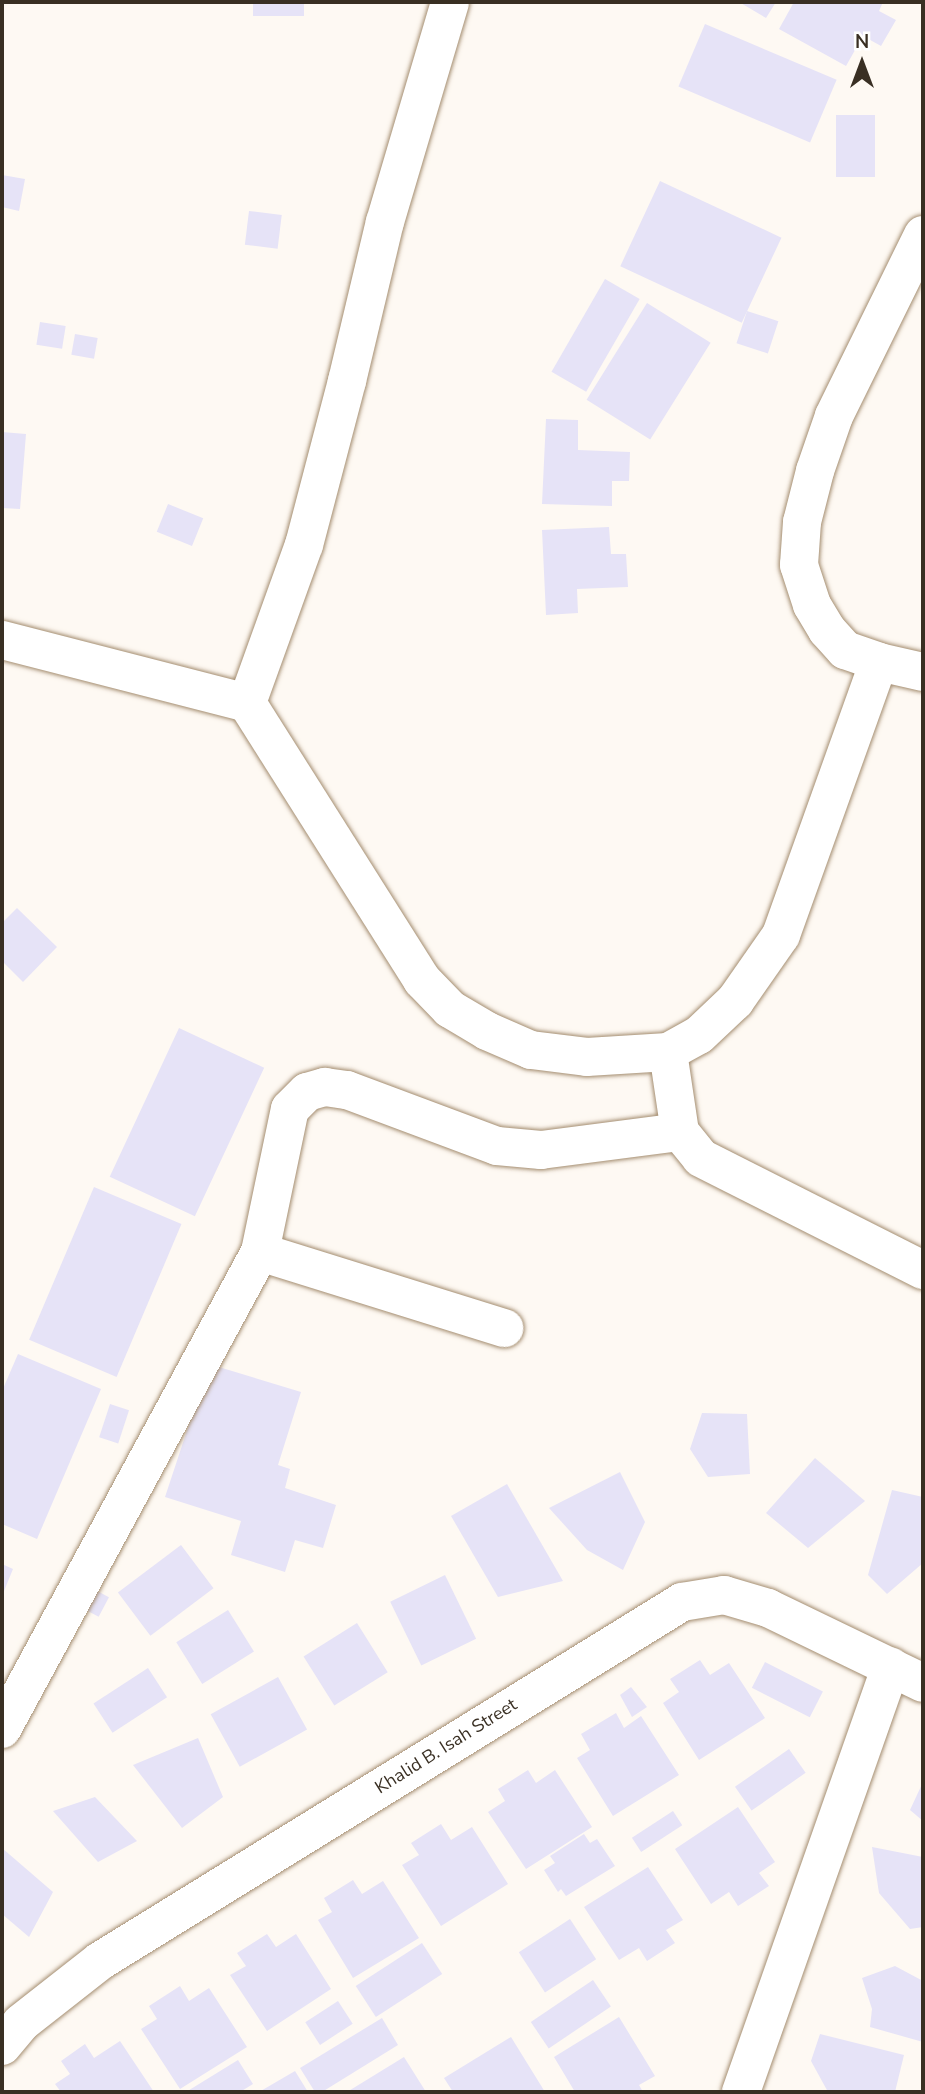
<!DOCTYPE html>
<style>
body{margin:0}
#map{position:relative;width:925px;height:2094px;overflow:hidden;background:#fef9f3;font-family:"Nunito Sans",sans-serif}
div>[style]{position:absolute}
.building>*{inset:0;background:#e6e3f7;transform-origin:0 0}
.roads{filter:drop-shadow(0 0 2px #a48d70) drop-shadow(0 0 2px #a48d70)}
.minor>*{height:38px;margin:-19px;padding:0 19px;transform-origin:19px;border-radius:19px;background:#fff}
span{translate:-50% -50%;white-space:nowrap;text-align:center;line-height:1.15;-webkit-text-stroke:7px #fff;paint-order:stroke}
.street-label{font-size:18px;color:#392f23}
.frame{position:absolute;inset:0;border:4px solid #392f23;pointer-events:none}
.north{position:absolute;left:827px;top:28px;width:70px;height:70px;-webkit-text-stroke:5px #fff;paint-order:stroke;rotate:0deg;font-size:19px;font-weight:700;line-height:28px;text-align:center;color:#392f23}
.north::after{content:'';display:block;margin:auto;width:24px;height:32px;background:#392f23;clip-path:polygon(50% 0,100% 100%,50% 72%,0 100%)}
</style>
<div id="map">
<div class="building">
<i style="left:253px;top:2px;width:51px;height:14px"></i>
<i style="clip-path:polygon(739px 2px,776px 2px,766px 18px)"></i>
<i style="clip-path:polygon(794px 2px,883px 2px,879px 11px,896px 20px,881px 46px,863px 36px,846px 66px,779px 29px)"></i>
<i style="left:705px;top:24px;width:143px;height:68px;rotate:23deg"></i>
<i style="left:836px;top:115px;width:39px;height:62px"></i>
<i style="clip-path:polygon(2px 175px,25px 179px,19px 211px,2px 207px)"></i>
<i style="left:660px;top:181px;width:134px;height:94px;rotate:25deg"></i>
<i style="left:249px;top:211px;width:33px;height:34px;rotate:7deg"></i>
<i style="left:605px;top:279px;width:40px;height:107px;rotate:30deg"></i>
<i style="left:647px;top:303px;width:75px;height:114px;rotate:32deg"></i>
<i style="left:747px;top:311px;width:33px;height:34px;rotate:18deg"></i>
<i style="left:40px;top:322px;width:26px;height:23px;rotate:9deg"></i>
<i style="left:75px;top:334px;width:23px;height:21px;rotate:10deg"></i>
<i style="clip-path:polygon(546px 419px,578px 420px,578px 450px,630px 452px,629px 481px,612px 481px,612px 506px,542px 504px)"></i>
<i style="clip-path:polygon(2px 432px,26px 434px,20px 509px,2px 508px)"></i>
<i style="left:168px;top:504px;width:38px;height:30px;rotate:22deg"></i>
<i style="clip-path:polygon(609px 527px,611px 554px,626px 554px,628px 587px,577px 589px,578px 613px,546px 615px,542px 530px)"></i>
<i style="clip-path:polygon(17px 908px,57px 947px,23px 982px,2px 961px,2px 923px)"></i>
<i style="left:179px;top:1028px;width:94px;height:164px;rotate:25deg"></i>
<i style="left:94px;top:1187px;width:95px;height:166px;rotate:23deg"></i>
<i style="clip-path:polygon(18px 1354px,101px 1389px,37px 1539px,2px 1524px,2px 1391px)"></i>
<i style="clip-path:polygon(209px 1364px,301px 1392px,278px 1465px,290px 1469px,285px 1488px,336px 1505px,323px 1548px,295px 1540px,285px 1572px,231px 1555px,241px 1521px,165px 1497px)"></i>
<i style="left:110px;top:1404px;width:20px;height:35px;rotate:18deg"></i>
<i style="clip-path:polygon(702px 1413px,747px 1414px,750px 1474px,708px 1477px,690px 1449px)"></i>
<i style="clip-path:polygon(815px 1458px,865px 1501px,808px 1548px,766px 1513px)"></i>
<i style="clip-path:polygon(620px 1472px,645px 1522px,623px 1570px,587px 1550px,549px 1508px)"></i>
<i style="clip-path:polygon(507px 1484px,563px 1581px,498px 1597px,451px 1516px)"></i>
<i style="clip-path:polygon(892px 1490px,923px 1497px,923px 1563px,887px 1594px,868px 1575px)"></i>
<i style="left:181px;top:1545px;width:54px;height:79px;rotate:53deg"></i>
<i style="clip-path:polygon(2px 1564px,13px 1569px,2px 1596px)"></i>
<i style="left:445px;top:1575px;width:71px;height:61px;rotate:64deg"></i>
<i style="left:86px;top:1585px;width:26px;height:22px;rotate:28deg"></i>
<i style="left:228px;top:1610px;width:49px;height:61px;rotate:58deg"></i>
<i style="left:357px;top:1623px;width:58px;height:63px;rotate:58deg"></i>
<i style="clip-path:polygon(700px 1660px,710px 1675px,729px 1663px,765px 1718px,699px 1760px,663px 1703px,679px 1692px,670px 1679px)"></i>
<i style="left:765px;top:1662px;width:65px;height:29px;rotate:27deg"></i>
<i style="left:148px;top:1668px;width:35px;height:65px;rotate:57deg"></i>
<i style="left:278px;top:1677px;width:60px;height:77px;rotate:61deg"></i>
<i style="clip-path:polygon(631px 1687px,647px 1707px,632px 1717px,620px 1695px)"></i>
<i style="clip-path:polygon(616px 1713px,624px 1728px,641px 1716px,679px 1775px,613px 1816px,577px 1758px,590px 1750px,581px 1734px)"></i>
<i style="clip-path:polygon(198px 1738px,223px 1797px,182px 1828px,133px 1765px)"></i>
<i style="left:789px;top:1749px;width:29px;height:66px;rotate:55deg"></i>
<i style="clip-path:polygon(528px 1770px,536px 1783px,555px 1770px,592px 1827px,526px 1869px,488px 1812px,505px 1801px,498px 1789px)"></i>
<i style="clip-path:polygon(923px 1782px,923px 1821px,910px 1810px)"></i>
<i style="clip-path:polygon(95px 1797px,137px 1841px,98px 1862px,53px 1811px)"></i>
<i style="clip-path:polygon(738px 1807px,775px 1862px,759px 1873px,769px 1886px,738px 1906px,729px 1892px,711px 1904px,675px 1849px)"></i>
<i style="left:673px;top:1811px;width:17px;height:49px;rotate:57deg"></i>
<i style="clip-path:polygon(441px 1824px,451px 1840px,472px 1827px,508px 1884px,441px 1926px,402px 1865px,419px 1855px,411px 1843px)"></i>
<i style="clip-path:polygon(584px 1834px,590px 1843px,597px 1839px,615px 1866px,566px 1896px,561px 1889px,558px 1892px,544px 1870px,555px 1863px,550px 1856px)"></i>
<i style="clip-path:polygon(872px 1847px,923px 1857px,923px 1927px,910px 1929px,879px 1893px)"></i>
<i style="clip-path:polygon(2px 1848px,53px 1892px,29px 1937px,2px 1914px)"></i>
<i style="clip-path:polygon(648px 1867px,683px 1920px,666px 1930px,675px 1943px,647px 1961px,639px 1948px,619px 1960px,584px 1907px)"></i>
<i style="clip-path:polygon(353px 1880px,362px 1894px,383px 1881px,419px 1938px,353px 1978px,318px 1920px,332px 1912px,324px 1898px)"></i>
<i style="left:570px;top:1919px;width:48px;height:61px;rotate:57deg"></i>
<i style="clip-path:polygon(267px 1934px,276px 1947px,296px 1934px,331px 1989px,267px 2031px,230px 1975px,246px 1966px,237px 1953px)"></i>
<i style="left:422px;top:1943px;width:37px;height:79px;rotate:57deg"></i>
<i style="clip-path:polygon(895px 1966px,923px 1981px,923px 2042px,870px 2027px,872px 2009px,862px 1978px)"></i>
<i style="left:593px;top:1980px;width:32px;height:75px;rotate:56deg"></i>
<i style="clip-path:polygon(180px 1986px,189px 2001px,209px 1988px,247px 2047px,180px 2089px,141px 2029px,157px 2019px,149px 2006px)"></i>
<i style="left:338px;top:2001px;width:27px;height:39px;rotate:57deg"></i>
<i style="clip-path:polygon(619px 2017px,655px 2076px,639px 2085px,643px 2092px,575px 2092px,554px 2057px)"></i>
<i style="clip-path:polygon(382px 2018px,398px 2045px,322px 2092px,315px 2092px,300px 2068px)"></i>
<i style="clip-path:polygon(820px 2034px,904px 2055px,895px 2092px,828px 2092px,811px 2061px)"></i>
<i style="clip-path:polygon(511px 2037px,545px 2092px,453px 2092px,444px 2078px)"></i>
<i style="clip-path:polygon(120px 2041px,154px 2092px,61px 2092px,55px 2084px,70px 2074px,61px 2061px,85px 2044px,94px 2058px)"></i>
<i style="clip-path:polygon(404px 2057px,426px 2092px,347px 2092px)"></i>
<i style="clip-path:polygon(238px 2060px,253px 2084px,240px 2092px,186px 2092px)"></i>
<i style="clip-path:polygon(295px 2071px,308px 2092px,259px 2092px)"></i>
</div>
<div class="roads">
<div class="minor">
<i style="left:923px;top:235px;width:202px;rotate:116.2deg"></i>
<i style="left:834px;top:416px;width:58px;rotate:109.1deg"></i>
<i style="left:815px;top:471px;width:53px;rotate:104.3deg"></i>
<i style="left:802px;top:522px;width:43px;rotate:94deg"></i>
<i style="left:799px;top:565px;width:42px;rotate:72deg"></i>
<i style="left:812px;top:605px;width:29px;rotate:59deg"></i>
<i style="left:827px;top:630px;width:27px;rotate:48deg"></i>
<i style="left:845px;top:650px;width:36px;rotate:19deg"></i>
<i style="left:879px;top:662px;width:45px;rotate:12.8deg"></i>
<i style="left:2px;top:640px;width:253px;rotate:14.4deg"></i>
<i style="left:247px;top:703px;width:328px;rotate:57.7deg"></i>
<i style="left:422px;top:980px;width:40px;rotate:46deg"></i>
<i style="left:450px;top:1009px;width:43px;rotate:30.7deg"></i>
<i style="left:487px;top:1031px;width:48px;rotate:23.4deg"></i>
<i style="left:531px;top:1050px;width:56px;rotate:7.1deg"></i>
<i style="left:587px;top:1057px;width:81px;rotate:-3.5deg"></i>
<i style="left:668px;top:1052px;width:35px;rotate:-29deg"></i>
<i style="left:699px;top:1035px;width:50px;rotate:-43.4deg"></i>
<i style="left:735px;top:1001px;width:80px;rotate:-55.1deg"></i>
<i style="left:781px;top:935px;width:290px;rotate:-70.3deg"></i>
<i style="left:247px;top:703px;width:168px;rotate:-70.2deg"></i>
<i style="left:304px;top:545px;width:170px;rotate:-75.3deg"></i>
<i style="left:347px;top:381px;width:163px;rotate:-76.6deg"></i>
<i style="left:385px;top:222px;width:229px;rotate:-73.5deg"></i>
<i style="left:668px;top:1052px;width:81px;rotate:81.5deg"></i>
<i style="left:680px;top:1132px;width:33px;rotate:51deg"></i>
<i style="left:701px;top:1158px;width:249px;rotate:26.8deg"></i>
<i style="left:260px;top:1252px;width:256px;rotate:17.3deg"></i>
<i style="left:2px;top:1729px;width:542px;rotate:-61.59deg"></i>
<i style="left:260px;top:1252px;width:146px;rotate:-78.2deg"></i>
<i style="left:290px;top:1109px;width:24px;rotate:-45deg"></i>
<i style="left:307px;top:1092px;width:19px;rotate:-16deg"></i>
<i style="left:325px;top:1087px;width:22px;rotate:8deg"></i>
<i style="left:347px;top:1090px;width:160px;rotate:20.5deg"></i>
<i style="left:497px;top:1146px;width:44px;rotate:5.2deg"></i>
<i style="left:541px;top:1150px;width:140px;rotate:-7.4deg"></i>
<i style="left:2px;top:2046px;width:30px;rotate:-50deg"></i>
<i style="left:21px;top:2023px;width:100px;rotate:-38.1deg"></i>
<i style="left:100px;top:1961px;width:684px;rotate:-31.67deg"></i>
<i style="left:682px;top:1602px;width:43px;rotate:-9.5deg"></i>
<i style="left:724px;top:1595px;width:46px;rotate:16.5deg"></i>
<i style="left:768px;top:1608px;width:172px;rotate:25.8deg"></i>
<i style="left:741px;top:2092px;width:451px;rotate:-70.6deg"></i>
</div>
</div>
<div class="street-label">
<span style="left:446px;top:1746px;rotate:-32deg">Khalid B. Isah Street</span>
</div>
<div class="frame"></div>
<div class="north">N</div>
</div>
